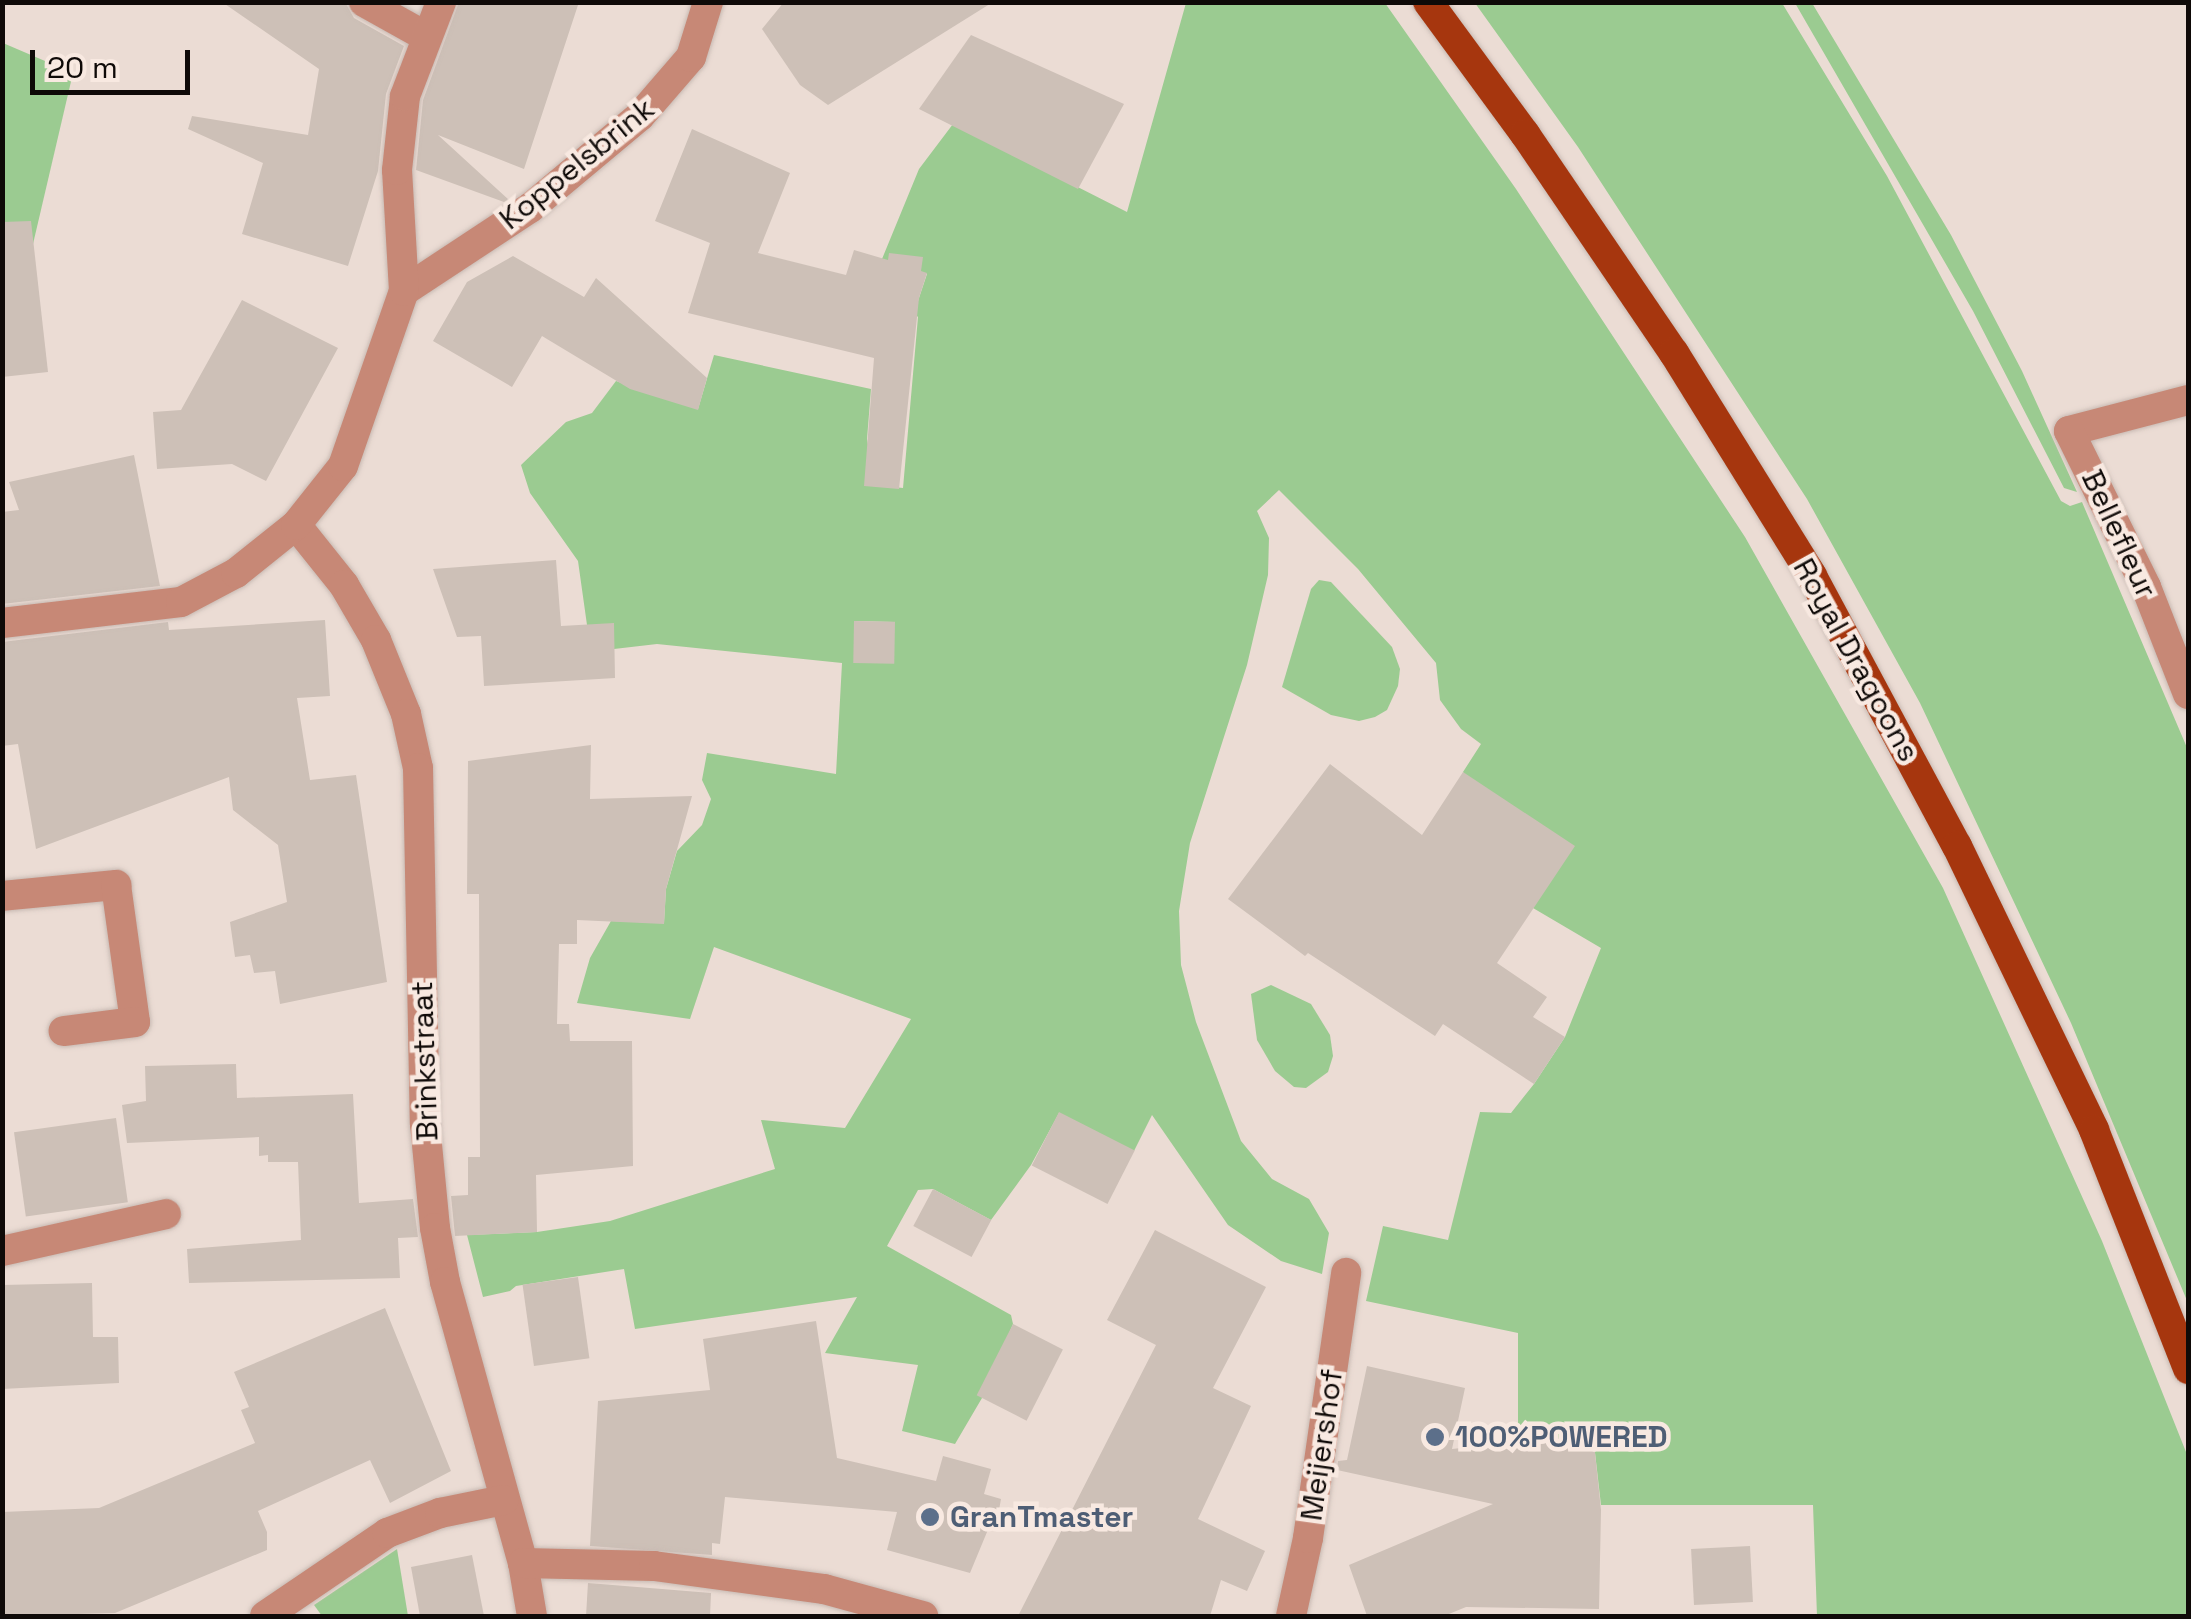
<!DOCTYPE html>
<style>
body{margin:0}
#map{position:relative;width:2191px;height:1619px;overflow:hidden;background:#ebdcd4;font-family:"Space Grotesk",sans-serif}
div>[style]{position:absolute}
.green>*{inset:0;background:#9bcb91}
.building>*{inset:0;background:#cdc0b7;transform-origin:0 0}
.roads{filter:drop-shadow(0 0 2px #c8bab3) drop-shadow(0 0 2px #c8bab3)}
.minor>*{height:30px;margin:-15px;padding:0 15px;transform-origin:15px;border-radius:15px;background:#c78876}
.primary>*{height:30px;margin:-15px;padding:0 15px;transform-origin:15px;border-radius:15px;background:#a6360e}
.dots>*{width:28px;height:28px;translate:-50% -50%;box-sizing:border-box;border:5px solid #f8e9e1;border-radius:50%}
span{translate:-50% -50%;white-space:nowrap;text-align:center;line-height:1.15;-webkit-text-stroke:9px #f8e9e1;paint-order:stroke}
.street-label{font-size:30px;color:#0f0a08}
.service-label{font-size:30px;color:#4e5e75;font-weight:700}
.left{translate:0 -50%;text-align:left}
.frame{position:absolute;inset:0;border:5px solid #0f0a08;pointer-events:none}
.scale{position:absolute;left:30px;top:50px;width:160px;height:45px;box-sizing:border-box;border:5px solid #0f0a08;border-top:0;padding-left:12px;font-size:30px;line-height:35px;white-space:nowrap;color:#0f0a08;-webkit-text-stroke:8px #f8e9e1;paint-order:stroke}
</style>
<div id="map">
<div class="green">
<i style="clip-path:polygon(evenodd,1186px 3px,1385px 3px,1516px 189px,1745px 537px,1943px 888px,2102px 1241px,2188px 1457px,2188px 1616px,1817px 1616px,1813px 1505px,1601px 1505px,1593px 1435px,1518px 1442px,1518px 1333px,1366px 1301px,1383px 1226px,1448px 1240px,1480px 1112px,1511px 1113px,1534px 1084px,1565px 1037px,1601px 948px,1533px 908px,1463px 772px,1481px 744px,1461px 729px,1440px 700px,1436px 663px,1358px 569px,1279px 490px,1257px 511px,1269px 538px,1268px 575px,1247px 665px,1190px 843px,1179px 911px,1181px 965px,1196px 1022px,1241px 1141px,1272px 1179px,1309px 1199px,1329px 1233px,1322px 1274px,1281px 1261px,1228px 1225px,1152px 1115px,1134px 1151px,1059px 1113px,1031px 1165px,991px 1220px,933px 1189px,918px 1190px,887px 1246px,1011px 1315px,1013px 1324px,982px 1398px,955px 1444px,902px 1431px,918px 1365px,825px 1353px,857px 1297px,635px 1329px,624px 1269px,516px 1286px,510px 1291px,483px 1297px,467px 1235px,537px 1232px,610px 1221px,775px 1169px,761px 1120px,845px 1128px,911px 1019px,714px 947px,690px 1019px,577px 1003px,590px 958px,611px 921px,664px 923px,666px 889px,677px 851px,702px 825px,711px 799px,702px 780px,707px 753px,836px 774px,842px 663px,657px 644px,614px 649px,587px 625px,578px 561px,530px 493px,521px 465px,566px 422px,592px 413px,616px 381px,698px 409px,714px 355px,871px 389px,867px 439px,875px 485px,903px 488px,918px 317px,914px 313px,927px 274px,882px 259px,919px 169px,953px 124px,1127px 212px,1186px 3px,854px 621px,894px 622px,894px 663px,855px 662px,854px 621px)"></i>
<i style="clip-path:polygon(1475px 3px,1782px 3px,1887px 176px,2061px 501px,2070px 506px,2082px 502px,2188px 750px,2188px 1303px,2071px 1023px,1920px 703px,1807px 499px,1578px 147px)"></i>
<i style="clip-path:polygon(1795px 3px,1812px 3px,1951px 235px,2022px 371px,2077px 492px,2064px 488px,1973px 311px)"></i>
<i style="clip-path:polygon(3px 43px,73px 73px,33px 244px,3px 247px)"></i>
<i style="clip-path:polygon(1319px 580px,1331px 582px,1392px 647px,1400px 669px,1398px 686px,1387px 710px,1375px 717px,1359px 721px,1331px 715px,1282px 687px,1311px 589px)"></i>
<i style="clip-path:polygon(1271px 985px,1311px 1004px,1330px 1035px,1333px 1056px,1328px 1072px,1306px 1088px,1294px 1087px,1275px 1071px,1257px 1040px,1251px 994px)"></i>
<i style="clip-path:polygon(397px 1549px,408px 1616px,322px 1616px,314px 1605px)"></i>
</div>
<div class="building">
<i style="clip-path:polygon(222px 2px,345px 2px,354px 18px,404px 46px,386px 94px,378px 171px,348px 266px,242px 234px,263px 163px,188px 129px,192px 116px,308px 135px,319px 69px)"></i>
<i style="clip-path:polygon(459px 2px,579px 2px,524px 169px,438px 135px,509px 200px,504px 202px,416px 170px,423px 100px)"></i>
<i style="clip-path:polygon(784px 2px,993px 2px,828px 105px,800px 85px,762px 29px)"></i>
<i style="clip-path:polygon(971px 35px,1124px 104px,1078px 189px,919px 109px)"></i>
<i style="clip-path:polygon(692px 129px,790px 173px,758px 253px,846px 275px,854px 250px,888px 260px,889px 253px,923px 257px,921px 271px,927px 273px,919px 298px,899px 489px,864px 486px,874px 358px,688px 313px,710px 243px,655px 221px)"></i>
<i style="clip-path:polygon(31px 221px,48px 372px,2px 377px,2px 222px)"></i>
<i style="clip-path:polygon(513px 256px,584px 297px,596px 278px,707px 378px,698px 410px,630px 389px,542px 336px,512px 387px,433px 341px,467px 282px)"></i>
<i style="clip-path:polygon(242px 300px,338px 348px,266px 481px,232px 464px,157px 469px,153px 412px,181px 410px)"></i>
<i style="clip-path:polygon(134px 455px,160px 586px,2px 604px,2px 512px,19px 510px,9px 482px)"></i>
<i style="clip-path:polygon(556px 560px,561px 626px,614px 623px,615px 678px,484px 686px,481px 636px,457px 637px,433px 569px)"></i>
<i style="clip-path:polygon(325px 620px,330px 696px,297px 698px,310px 780px,356px 775px,387px 982px,280px 1004px,275px 971px,254px 973px,250px 955px,235px 957px,230px 922px,287px 902px,278px 845px,233px 810px,229px 777px,36px 849px,18px 744px,2px 746px,2px 642px,168px 622px,169px 630px)"></i>
<i style="left:854px;top:621px;width:41px;height:42px;rotate:1deg"></i>
<i style="clip-path:polygon(591px 745px,590px 799px,692px 796px,666px 889px,664px 924px,577px 920px,577px 944px,559px 944px,557px 1024px,569px 1024px,570px 1041px,632px 1041px,633px 1166px,536px 1175px,537px 1232px,455px 1236px,451px 1196px,468px 1195px,468px 1157px,480px 1157px,479px 894px,467px 894px,468px 761px)"></i>
<i style="clip-path:polygon(1330px 764px,1422px 835px,1463px 772px,1575px 846px,1497px 963px,1547px 997px,1533px 1017px,1565px 1037px,1534px 1084px,1443px 1024px,1435px 1036px,1308px 953px,1305px 956px,1228px 899px)"></i>
<i style="clip-path:polygon(236px 1064px,237px 1098px,353px 1094px,359px 1203px,413px 1199px,418px 1237px,398px 1238px,400px 1278px,189px 1283px,187px 1249px,301px 1240px,298px 1162px,268px 1162px,268px 1155px,259px 1156px,259px 1137px,127px 1143px,122px 1105px,146px 1101px,145px 1066px)"></i>
<i style="left:1059px;top:1112px;width:85px;height:60px;rotate:27deg"></i>
<i style="left:116px;top:1118px;width:85px;height:103px;rotate:82deg"></i>
<i style="left:933px;top:1189px;width:66px;height:42px;rotate:28deg"></i>
<i style="clip-path:polygon(1155px 1230px,1266px 1287px,1213px 1388px,1251px 1406px,1198px 1519px,1265px 1551px,1247px 1591px,1221px 1580px,1210px 1616px,1018px 1616px,1156px 1345px,1107px 1320px)"></i>
<i style="left:578px;top:1277px;width:82px;height:56px;rotate:82deg"></i>
<i style="clip-path:polygon(92px 1283px,93px 1337px,118px 1337px,119px 1383px,2px 1389px,2px 1285px)"></i>
<i style="clip-path:polygon(385px 1308px,451px 1471px,390px 1503px,370px 1460px,258px 1511px,267px 1532px,267px 1550px,115px 1613px,2px 1616px,2px 1512px,99px 1508px,255px 1443px,241px 1410px,249px 1407px,234px 1372px)"></i>
<i style="clip-path:polygon(816px 1321px,837px 1458px,936px 1481px,943px 1456px,991px 1469px,984px 1494px,1001px 1499px,997px 1521px,992px 1520px,970px 1573px,887px 1550px,897px 1512px,725px 1497px,720px 1544px,712px 1543px,712px 1555px,590px 1546px,598px 1401px,710px 1390px,703px 1339px)"></i>
<i style="left:1013px;top:1324px;width:56px;height:80px;rotate:27deg"></i>
<i style="clip-path:polygon(1367px 1366px,1465px 1388px,1452px 1449px,1593px 1434px,1601px 1510px,1599px 1609px,1466px 1607px,1444px 1616px,1367px 1616px,1349px 1565px,1493px 1504px,1337px 1470px,1338px 1461px,1347px 1460px)"></i>
<i style="left:1750px;top:1546px;width:56px;height:59px;rotate:87deg"></i>
<i style="clip-path:polygon(472px 1555px,484px 1616px,420px 1616px,411px 1567px)"></i>
<i style="clip-path:polygon(588px 1583px,711px 1593px,710px 1616px,586px 1616px)"></i>
</div>
<div class="roads">
<div class="minor">
<i style="left:364px;top:2px;width:70px;rotate:29.1deg"></i>
<i style="left:404px;top:291px;width:151px;rotate:-33.4deg"></i>
<i style="left:530px;top:208px;width:143px;rotate:-39.9deg"></i>
<i style="left:640px;top:116px;width:78px;rotate:-49.2deg"></i>
<i style="left:691px;top:57px;width:58px;rotate:-72.8deg"></i>
<i style="left:2188px;top:400px;width:123px;rotate:165.4deg"></i>
<i style="left:2069px;top:431px;width:174px;rotate:63.7deg"></i>
<i style="left:2146px;top:587px;width:115px;rotate:68.6deg"></i>
<i style="left:296px;top:525px;width:77px;rotate:51.3deg"></i>
<i style="left:344px;top:585px;width:64px;rotate:59.8deg"></i>
<i style="left:376px;top:640px;width:80px;rotate:67.9deg"></i>
<i style="left:406px;top:714px;width:55px;rotate:77.5deg"></i>
<i style="left:418px;top:768px;width:356px;rotate:88.9deg"></i>
<i style="left:425px;top:1124px;width:104px;rotate:84.5deg"></i>
<i style="left:435px;top:1228px;width:55px;rotate:79.5deg"></i>
<i style="left:445px;top:1282px;width:292px;rotate:74.5deg"></i>
<i style="left:523px;top:1563px;width:54px;rotate:80.4deg"></i>
<i style="left:2px;top:623px;width:180px;rotate:-6.7deg"></i>
<i style="left:181px;top:602px;width:62px;rotate:-27.8deg"></i>
<i style="left:236px;top:573px;width:77px;rotate:-38.7deg"></i>
<i style="left:296px;top:525px;width:75px;rotate:-51.5deg"></i>
<i style="left:343px;top:466px;width:185px;rotate:-70.8deg"></i>
<i style="left:404px;top:291px;width:121px;rotate:-93.3deg"></i>
<i style="left:397px;top:170px;width:74px;rotate:-83.8deg"></i>
<i style="left:405px;top:96px;width:101px;rotate:-69deg"></i>
<i style="left:2px;top:896px;width:115px;rotate:-5.5deg"></i>
<i style="left:116px;top:885px;width:138px;rotate:82.1deg"></i>
<i style="left:135px;top:1022px;width:72px;rotate:172.8deg"></i>
<i style="left:2px;top:1251px;width:168px;rotate:-12.7deg"></i>
<i style="left:523px;top:1563px;width:131px;rotate:1.3deg"></i>
<i style="left:654px;top:1566px;width:172px;rotate:7.7deg"></i>
<i style="left:824px;top:1589px;width:103px;rotate:15.3deg"></i>
<i style="left:265px;top:1616px;width:148px;rotate:-34.2deg"></i>
<i style="left:387px;top:1533px;width:57px;rotate:-20.7deg"></i>
<i style="left:440px;top:1513px;width:65px;rotate:-11.5deg"></i>
<i style="left:1291px;top:1616px;width:80px;rotate:-77.7deg"></i>
<i style="left:1308px;top:1538px;width:268px;rotate:-81.8deg"></i>
</div>
<div class="primary">
<i style="left:1428px;top:2px;width:164px;rotate:53.7deg"></i>
<i style="left:1525px;top:134px;width:265px;rotate:55.8deg"></i>
<i style="left:1674px;top:353px;width:262px;rotate:58.2deg"></i>
<i style="left:1812px;top:576px;width:306px;rotate:61.8deg"></i>
<i style="left:1957px;top:846px;width:315px;rotate:64.2deg"></i>
<i style="left:2094px;top:1130px;width:257px;rotate:68.5deg"></i>
</div>
</div>
<div class="dots">
<i style="left:1435px;top:1437px;background:#5c6f8a"></i>
<i style="left:930px;top:1517px;background:#5c6f8a"></i>
</div>
<div class="street-label">
<span style="left:577px;top:164px;rotate:-39deg">Koppelsbrink</span>
<span style="left:2119px;top:534px;rotate:65deg">Bellefleur</span>
<span style="left:1856px;top:660px;rotate:61deg">Royal Dragoons</span>
<span style="left:425px;top:1061px;rotate:-92deg">Brinkstraat</span>
<span style="left:1322px;top:1445px;rotate:-82deg">Meijershof</span>
</div>
<div class="service-label">
<span class="left" style="left:1455px;top:1437px">100%POWERED</span>
<span class="left" style="left:950px;top:1517px">GranTmaster</span>
</div>
<div class="frame"></div>
<div class="scale">20 m</div>
</div>
